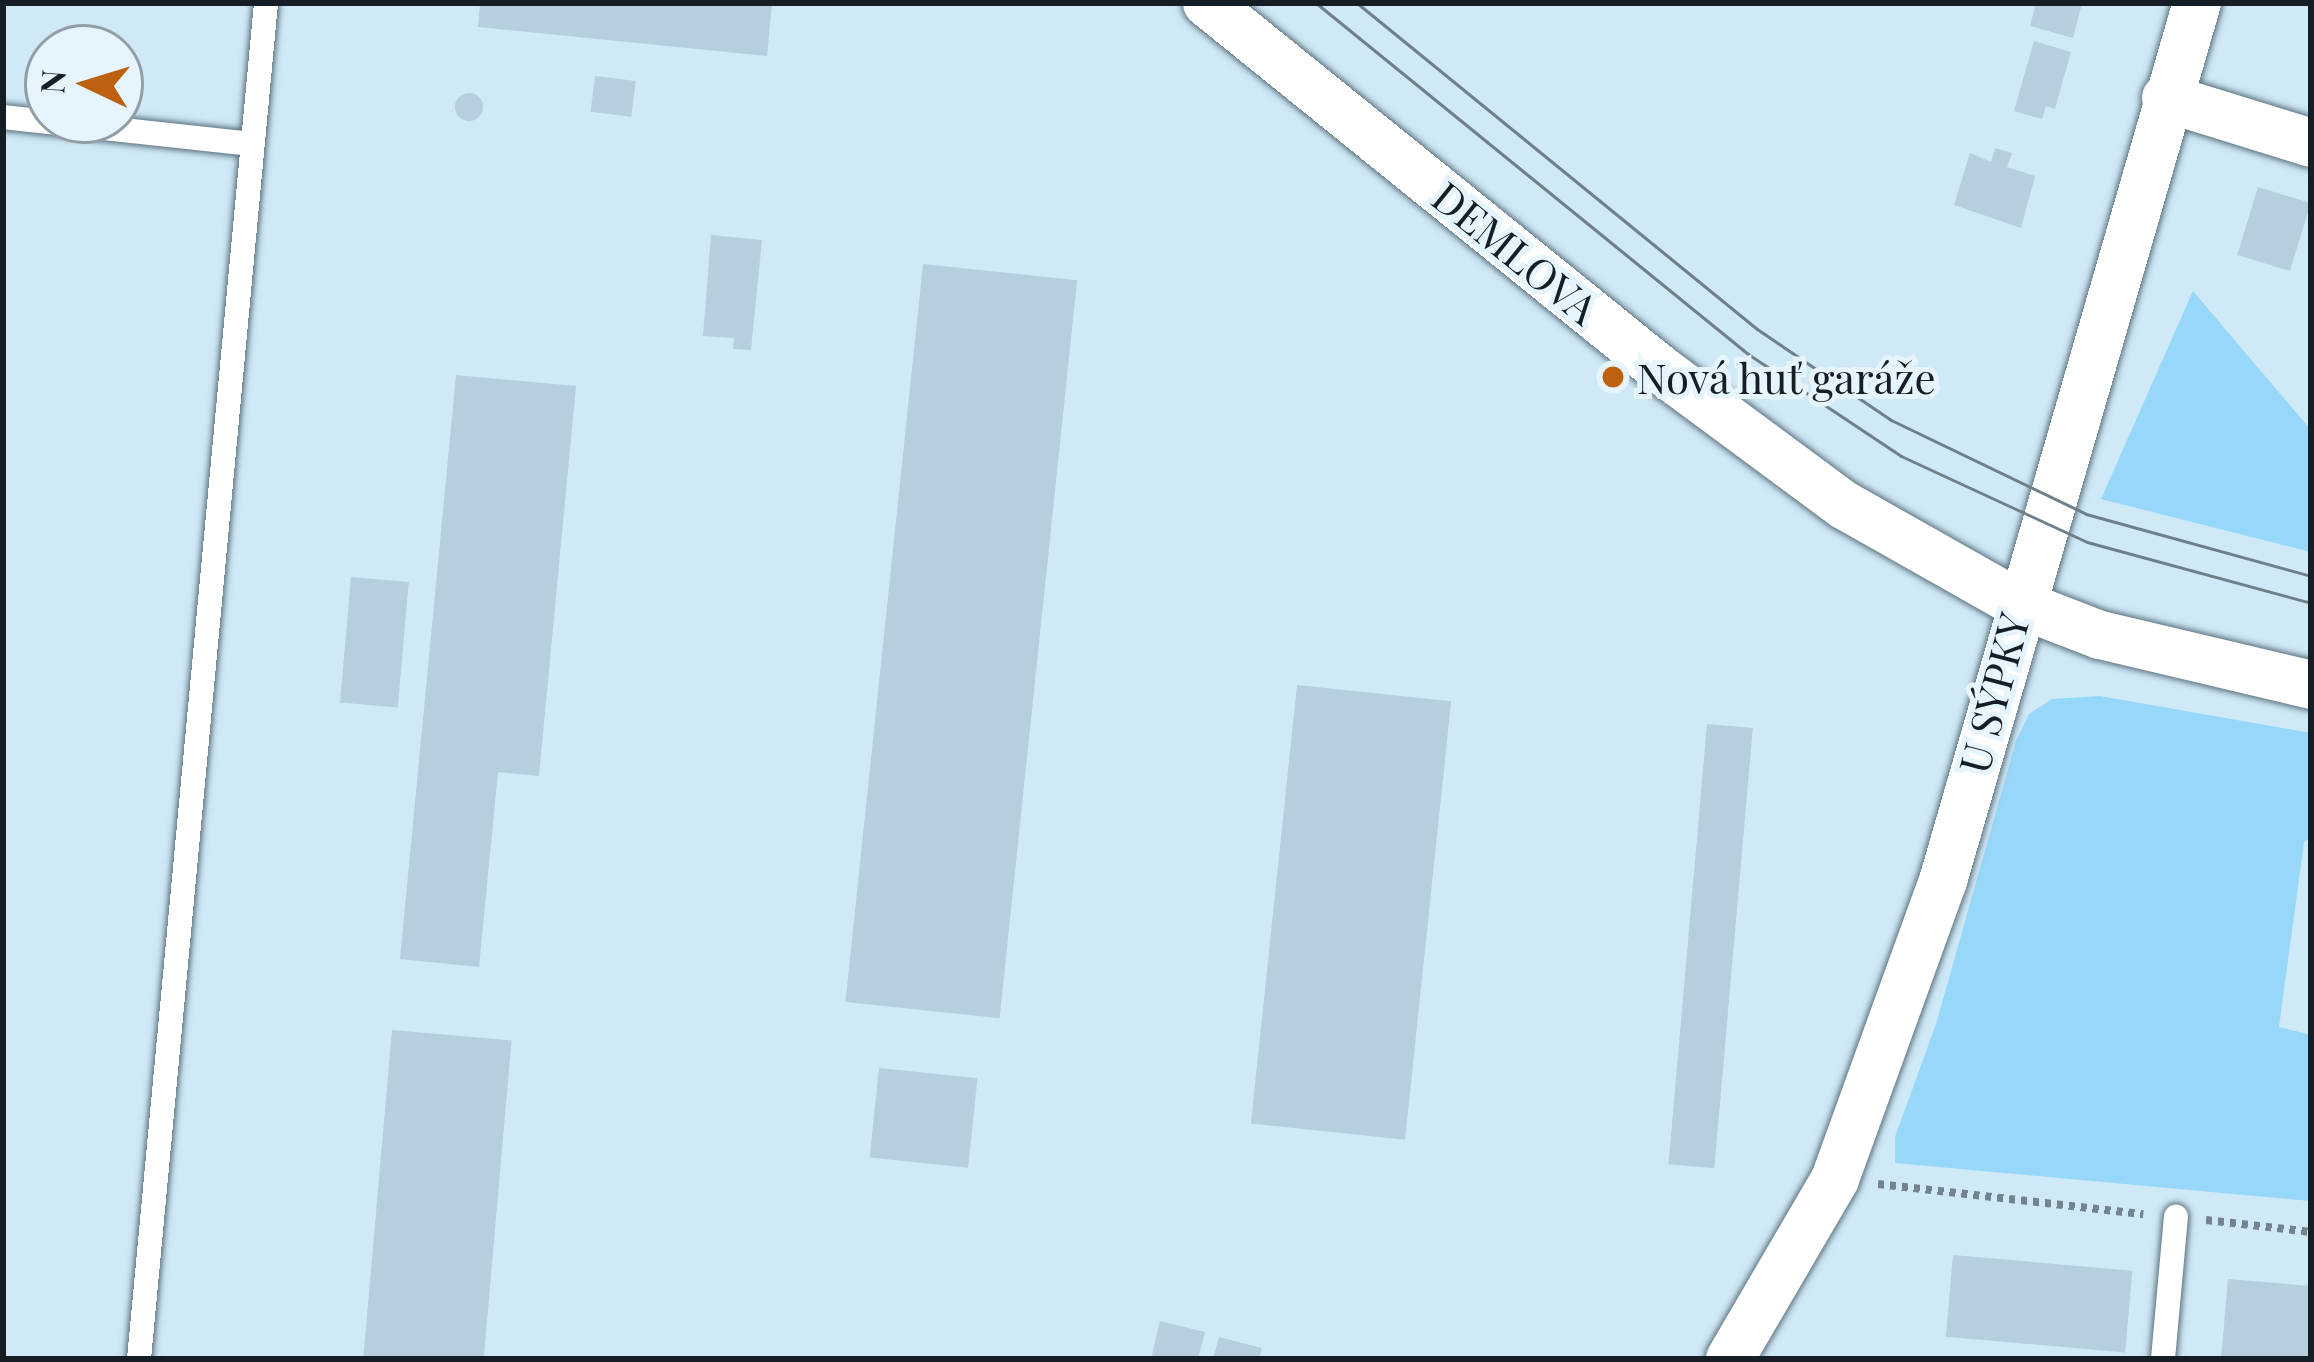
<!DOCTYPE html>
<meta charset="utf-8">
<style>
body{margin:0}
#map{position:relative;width:2314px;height:1362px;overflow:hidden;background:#d0e9f7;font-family:"Playfair Display",serif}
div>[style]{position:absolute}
.green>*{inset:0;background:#97d7fa}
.building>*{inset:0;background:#b6cedd;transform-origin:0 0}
.round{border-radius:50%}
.path>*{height:8px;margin-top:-4px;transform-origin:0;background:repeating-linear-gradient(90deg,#73848e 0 6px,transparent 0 12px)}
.roads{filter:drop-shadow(0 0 3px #5c727e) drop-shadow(0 0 3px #5c727e)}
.lane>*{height:24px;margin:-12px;padding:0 12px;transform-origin:12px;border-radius:12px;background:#fff}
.street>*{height:48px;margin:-24px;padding:0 24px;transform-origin:24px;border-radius:24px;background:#fff}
.tram>*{height:3px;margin:-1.5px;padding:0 1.5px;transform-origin:1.5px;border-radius:1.5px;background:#6f808a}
.dots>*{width:33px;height:33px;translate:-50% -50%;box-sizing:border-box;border:6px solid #e5f4fd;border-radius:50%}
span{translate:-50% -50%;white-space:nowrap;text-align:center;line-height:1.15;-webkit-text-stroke:10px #e5f4fd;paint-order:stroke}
.street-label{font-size:42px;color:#151e24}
.poi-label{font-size:42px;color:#151e24}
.left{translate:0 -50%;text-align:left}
.frame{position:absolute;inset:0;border:6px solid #151e24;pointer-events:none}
.north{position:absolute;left:24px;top:24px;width:120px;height:120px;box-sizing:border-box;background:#e5f4fd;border:3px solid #929ea6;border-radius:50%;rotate:274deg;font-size:33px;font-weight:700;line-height:48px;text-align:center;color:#151e24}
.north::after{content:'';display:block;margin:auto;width:42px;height:54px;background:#bd6010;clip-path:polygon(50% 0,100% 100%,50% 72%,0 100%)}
</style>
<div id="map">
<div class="green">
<i style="clip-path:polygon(2193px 291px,2311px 430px,2311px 552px,2101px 499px)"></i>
<i style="clip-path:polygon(2100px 696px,2311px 733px,2311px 838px,2304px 842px,2279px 1027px,2311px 1035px,2311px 1201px,1895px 1163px,1895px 1137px,1936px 1024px,2016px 741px,2029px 714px,2052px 699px)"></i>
</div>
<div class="building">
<i style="clip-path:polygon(480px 3px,772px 3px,767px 56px,478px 27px)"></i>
<i style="clip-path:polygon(2036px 3px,2082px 3px,2073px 38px,2030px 26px)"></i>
<i style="clip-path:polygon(2034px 41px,2071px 52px,2055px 109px,2046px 106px,2042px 119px,2014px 111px)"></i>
<i style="left:595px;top:76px;width:41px;height:36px;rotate:7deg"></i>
<i class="round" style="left:455px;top:93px;width:28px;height:28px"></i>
<i style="clip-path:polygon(1995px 148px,2012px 153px,2007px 167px,2035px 176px,2021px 228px,1954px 205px,1970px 153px,1991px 162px)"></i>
<i style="left:2258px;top:187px;width:55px;height:71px;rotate:17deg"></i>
<i style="clip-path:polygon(711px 235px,762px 240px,751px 350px,733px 349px,734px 338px,703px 336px)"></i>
<i style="left:923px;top:264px;width:155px;height:742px;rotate:6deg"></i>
<i style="clip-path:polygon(456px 375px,576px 386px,539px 776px,498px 772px,479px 967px,400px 959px)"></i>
<i style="left:351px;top:577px;width:58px;height:126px;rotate:5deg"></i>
<i style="left:1297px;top:685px;width:155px;height:441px;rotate:6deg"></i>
<i style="left:1707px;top:724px;width:46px;height:442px;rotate:5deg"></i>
<i style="left:392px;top:1030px;width:120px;height:330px;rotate:5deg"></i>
<i style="left:879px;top:1068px;width:99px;height:90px;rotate:6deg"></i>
<i style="left:1953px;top:1255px;width:180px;height:82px;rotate:5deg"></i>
<i style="clip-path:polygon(2228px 1279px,2311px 1286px,2311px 1359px,2221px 1359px)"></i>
<i style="clip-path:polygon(1160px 1321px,1205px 1332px,1198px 1359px,1151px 1359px)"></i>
<i style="clip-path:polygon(1219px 1337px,1262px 1348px,1259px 1359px,1213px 1359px)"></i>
</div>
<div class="path">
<i style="left:1878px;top:1184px;width:267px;rotate:6.5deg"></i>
<i style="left:2206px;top:1220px;width:106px;rotate:6.5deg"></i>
</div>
<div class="roads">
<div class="lane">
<i style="left:3px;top:117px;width:250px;rotate:6.2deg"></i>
<i style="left:139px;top:1359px;width:1362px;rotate:-84.65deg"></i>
<i style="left:2163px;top:1359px;width:143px;rotate:-84.8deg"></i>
</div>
<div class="street">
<i style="left:1207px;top:3px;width:582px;rotate:38.94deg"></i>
<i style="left:1660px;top:369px;width:229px;rotate:36.5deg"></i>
<i style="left:1844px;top:505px;width:199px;rotate:29.5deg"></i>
<i style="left:2017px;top:603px;width:89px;rotate:21.1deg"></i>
<i style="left:2100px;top:635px;width:217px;rotate:13.3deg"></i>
<i style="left:2166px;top:98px;width:152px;rotate:17.2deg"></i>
<i style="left:1730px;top:1359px;width:208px;rotate:-59.7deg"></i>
<i style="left:1835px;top:1179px;width:317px;rotate:-70.1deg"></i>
<i style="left:1943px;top:881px;width:914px;rotate:-73.87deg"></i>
</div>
</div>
<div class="tram">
<i style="left:1316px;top:3px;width:557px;rotate:39.09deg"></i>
<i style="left:1748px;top:354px;width:184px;rotate:33.7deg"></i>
<i style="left:1901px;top:456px;width:205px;rotate:24.8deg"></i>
<i style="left:2087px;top:542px;width:232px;rotate:15.2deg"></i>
<i style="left:1357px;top:3px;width:516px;rotate:39.18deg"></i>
<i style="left:1757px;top:329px;width:162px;rotate:34.2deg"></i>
<i style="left:1891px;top:420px;width:216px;rotate:25.7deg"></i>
<i style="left:2086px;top:514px;width:233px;rotate:15.4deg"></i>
</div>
<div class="dots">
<i style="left:1613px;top:377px;background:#bd6010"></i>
</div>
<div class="street-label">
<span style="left:1516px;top:252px;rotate:39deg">DEMLOVA</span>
<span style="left:1993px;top:693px;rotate:-75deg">U SÝPKY</span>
</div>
<div class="poi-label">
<span class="left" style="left:1637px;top:377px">Nová huť garáže</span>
</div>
<div class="frame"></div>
<div class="north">N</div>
</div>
